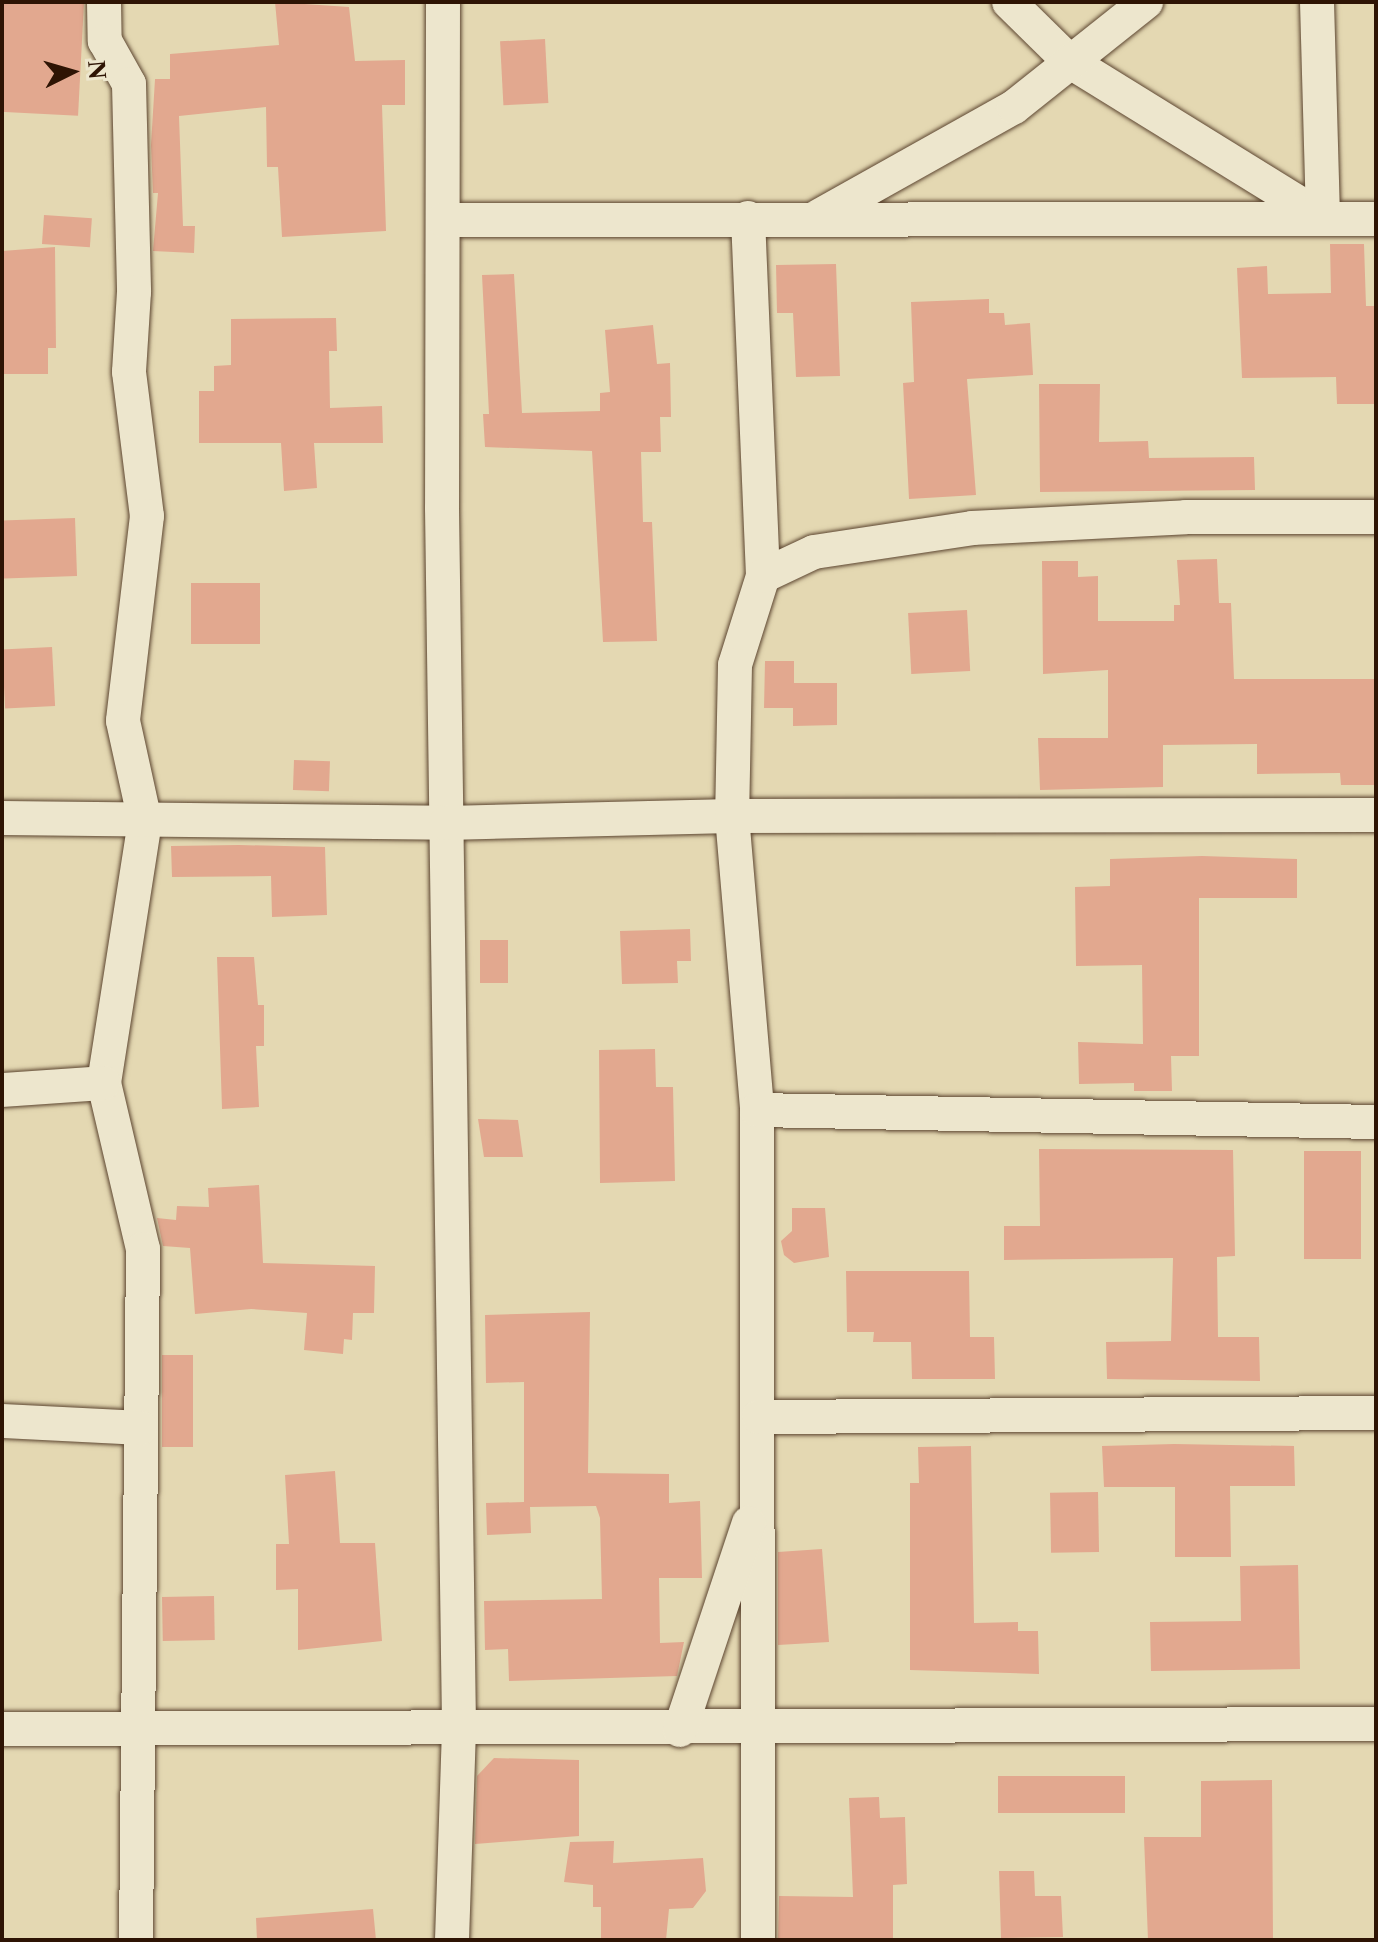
<!DOCTYPE html>
<style>
body{margin:0}
#map{position:relative;width:1378px;height:1942px;overflow:hidden;background:#e4d8b2;font-family:"Libre Caslon Text",serif}
div>[style]{position:absolute}
.building>*{inset:0;background:#e2a88f;transform-origin:0 0}
.roads{filter:drop-shadow(0 0 2px #5c4530) drop-shadow(0 0 2px #5c4530)}
.street>*{height:34px;margin:-17px;padding:0 17px;transform-origin:17px;border-radius:17px;background:#ede6cd}
span{translate:-50% -50%;white-space:nowrap;text-align:center;line-height:1.15;-webkit-text-stroke:8px #ede6cd;paint-order:stroke}
.frame{position:absolute;inset:0;border:4px solid #2e1404;pointer-events:none}
.north{position:absolute;left:32px;top:32px;width:80px;height:80px;-webkit-text-stroke:6px #ede6cd;paint-order:stroke;rotate:85deg;font-size:22px;font-weight:700;line-height:32px;text-align:center;color:#2e1404}
.north::after{content:'';display:block;margin:auto;width:28px;height:36px;background:#2e1404;clip-path:polygon(50% 0,100% 100%,50% 72%,0 100%)}
</style>
<div id="map">
<div class="building">
<i style="left:84px;top:2px;width:114px;height:82px;rotate:93deg"></i>
<i style="clip-path:polygon(275px 2px,349px 7px,355px 61px,405px 60px,405px 105px,382px 105px,386px 231px,282px 237px,278px 167px,267px 167px,266px 107px,179px 116px,183px 226px,195px 226px,194px 253px,153px 251px,158px 193px,153px 193px,151px 145px,155px 79px,170px 79px,170px 54px,279px 45px)"></i>
<i style="left:545px;top:39px;width:64px;height:45px;rotate:87deg"></i>
<i style="left:44px;top:215px;width:48px;height:29px;rotate:4deg"></i>
<i style="clip-path:polygon(1330px 244px,1364px 244px,1366px 306px,1376px 306px,1376px 404px,1337px 404px,1336px 377px,1242px 378px,1237px 268px,1267px 266px,1268px 294px,1331px 293px)"></i>
<i style="clip-path:polygon(55px 247px,56px 348px,48px 348px,48px 374px,2px 374px,2px 251px)"></i>
<i style="clip-path:polygon(836px 264px,840px 376px,796px 377px,793px 313px,777px 313px,776px 265px)"></i>
<i style="clip-path:polygon(514px 274px,522px 413px,600px 411px,600px 393px,610px 392px,605px 330px,653px 325px,657px 364px,670px 363px,671px 417px,660px 417px,661px 452px,641px 452px,643px 522px,652px 522px,657px 641px,603px 642px,592px 451px,485px 447px,483px 414px,489px 414px,482px 275px)"></i>
<i style="clip-path:polygon(989px 299px,989px 313px,1004px 313px,1005px 325px,1030px 323px,1033px 375px,967px 379px,976px 495px,909px 499px,903px 383px,914px 382px,911px 302px)"></i>
<i style="clip-path:polygon(336px 318px,337px 351px,329px 351px,330px 408px,382px 406px,383px 443px,314px 443px,317px 488px,284px 491px,281px 443px,199px 443px,199px 391px,214px 391px,214px 366px,231px 365px,231px 319px)"></i>
<i style="clip-path:polygon(1039px 384px,1100px 384px,1099px 442px,1148px 441px,1149px 458px,1254px 457px,1255px 490px,1040px 492px)"></i>
<i style="left:75px;top:518px;width:58px;height:73px;rotate:88deg"></i>
<i style="clip-path:polygon(1217px 559px,1219px 603px,1231px 603px,1234px 679px,1376px 679px,1376px 785px,1341px 785px,1340px 773px,1257px 774px,1257px 744px,1163px 745px,1163px 787px,1040px 790px,1038px 738px,1108px 738px,1108px 670px,1043px 674px,1042px 561px,1078px 561px,1078px 577px,1098px 576px,1098px 621px,1174px 621px,1174px 605px,1180px 605px,1177px 560px)"></i>
<i style="left:191px;top:583px;width:69px;height:61px"></i>
<i style="left:967px;top:610px;width:61px;height:59px;rotate:87deg"></i>
<i style="left:52px;top:647px;width:59px;height:50px;rotate:87deg"></i>
<i style="clip-path:polygon(765px 661px,794px 661px,794px 683px,837px 683px,837px 725px,793px 726px,793px 708px,764px 708px)"></i>
<i style="left:294px;top:760px;width:36px;height:30px;rotate:2deg"></i>
<i style="clip-path:polygon(239px 845px,325px 847px,327px 915px,272px 917px,271px 876px,172px 877px,171px 846px)"></i>
<i style="clip-path:polygon(1202px 856px,1297px 859px,1297px 898px,1199px 898px,1199px 1056px,1171px 1056px,1172px 1091px,1134px 1091px,1134px 1083px,1079px 1084px,1078px 1042px,1143px 1044px,1142px 965px,1076px 966px,1075px 887px,1110px 886px,1110px 859px)"></i>
<i style="clip-path:polygon(690px 929px,691px 961px,677px 961px,678px 983px,622px 984px,620px 931px)"></i>
<i style="left:480px;top:940px;width:28px;height:43px"></i>
<i style="clip-path:polygon(217px 957px,254px 957px,258px 1005px,264px 1005px,264px 1046px,256px 1046px,259px 1107px,222px 1109px)"></i>
<i style="clip-path:polygon(655px 1049px,656px 1087px,673px 1087px,675px 1181px,600px 1183px,599px 1050px)"></i>
<i style="clip-path:polygon(478px 1119px,518px 1120px,523px 1157px,484px 1157px)"></i>
<i style="clip-path:polygon(1039px 1149px,1233px 1150px,1235px 1256px,1217px 1257px,1218px 1337px,1259px 1337px,1260px 1381px,1107px 1379px,1106px 1342px,1171px 1341px,1173px 1258px,1004px 1260px,1004px 1226px,1040px 1226px)"></i>
<i style="left:1304px;top:1151px;width:57px;height:108px"></i>
<i style="clip-path:polygon(259px 1185px,263px 1263px,375px 1266px,374px 1313px,353px 1313px,352px 1340px,344px 1339px,343px 1354px,304px 1350px,307px 1313px,251px 1309px,195px 1314px,190px 1248px,163px 1246px,157px 1218px,176px 1220px,177px 1206px,209px 1207px,208px 1188px)"></i>
<i style="clip-path:polygon(792px 1208px,825px 1208px,829px 1257px,794px 1263px,784px 1255px,781px 1241px,792px 1231px)"></i>
<i style="clip-path:polygon(846px 1271px,969px 1271px,970px 1337px,994px 1337px,995px 1379px,912px 1379px,911px 1342px,873px 1342px,874px 1332px,847px 1332px)"></i>
<i style="clip-path:polygon(590px 1312px,588px 1473px,669px 1474px,669px 1503px,700px 1501px,702px 1578px,659px 1578px,660px 1643px,684px 1642px,677px 1676px,509px 1681px,508px 1649px,485px 1650px,484px 1601px,602px 1599px,600px 1518px,596px 1506px,530px 1507px,531px 1533px,487px 1535px,486px 1503px,524px 1502px,524px 1382px,486px 1383px,485px 1315px)"></i>
<i style="left:193px;top:1355px;width:92px;height:31px;rotate:90deg"></i>
<i style="clip-path:polygon(1174px 1444px,1294px 1446px,1295px 1486px,1230px 1486px,1231px 1557px,1175px 1557px,1175px 1487px,1104px 1487px,1102px 1446px)"></i>
<i style="clip-path:polygon(971px 1446px,974px 1623px,1018px 1622px,1018px 1631px,1038px 1631px,1039px 1674px,910px 1670px,910px 1483px,919px 1483px,918px 1447px)"></i>
<i style="clip-path:polygon(335px 1471px,340px 1543px,375px 1543px,382px 1641px,298px 1650px,298px 1589px,276px 1590px,276px 1544px,289px 1544px,285px 1475px)"></i>
<i style="left:1098px;top:1492px;width:60px;height:48px;rotate:89deg"></i>
<i style="clip-path:polygon(822px 1549px,829px 1642px,778px 1645px,778px 1552px)"></i>
<i style="clip-path:polygon(1298px 1565px,1300px 1669px,1151px 1671px,1150px 1622px,1241px 1621px,1240px 1566px)"></i>
<i style="left:214px;top:1596px;width:44px;height:52px;rotate:89deg"></i>
<i style="clip-path:polygon(494px 1758px,579px 1760px,579px 1836px,475px 1844px,477px 1776px)"></i>
<i style="left:1125px;top:1776px;width:37px;height:127px;rotate:90deg"></i>
<i style="clip-path:polygon(1272px 1780px,1273px 1940px,1148px 1940px,1144px 1837px,1201px 1837px,1201px 1781px)"></i>
<i style="clip-path:polygon(879px 1797px,880px 1818px,905px 1817px,907px 1884px,893px 1885px,893px 1940px,778px 1940px,779px 1896px,853px 1897px,849px 1798px)"></i>
<i style="clip-path:polygon(614px 1841px,613px 1863px,703px 1858px,706px 1891px,693px 1908px,669px 1909px,666px 1940px,601px 1940px,601px 1907px,593px 1907px,593px 1885px,564px 1882px,570px 1842px)"></i>
<i style="clip-path:polygon(999px 1871px,1034px 1871px,1035px 1896px,1061px 1896px,1063px 1937px,1001px 1938px)"></i>
<i style="clip-path:polygon(373px 1909px,376px 1940px,257px 1940px,256px 1918px)"></i>
</div>
<div class="roads">
<div class="street">
<i style="left:104px;top:2px;width:39px;rotate:89deg"></i>
<i style="left:105px;top:41px;width:49px;rotate:60.8deg"></i>
<i style="left:129px;top:84px;width:208px;rotate:88.6deg"></i>
<i style="left:134px;top:292px;width:80px;rotate:93.6deg"></i>
<i style="left:129px;top:372px;width:145px;rotate:82.9deg"></i>
<i style="left:147px;top:516px;width:206px;rotate:96.7deg"></i>
<i style="left:123px;top:721px;width:102px;rotate:77.6deg"></i>
<i style="left:145px;top:821px;width:265px;rotate:98.9deg"></i>
<i style="left:104px;top:1083px;width:171px;rotate:76.8deg"></i>
<i style="left:143px;top:1249px;width:691px;rotate:90.58deg"></i>
<i style="left:443px;top:2px;width:506px;rotate:90.11deg"></i>
<i style="left:442px;top:508px;width:1221px;rotate:89.2deg"></i>
<i style="left:459px;top:1729px;width:211px;rotate:91.9deg"></i>
<i style="left:1009px;top:2px;width:84px;rotate:44.5deg"></i>
<i style="left:1069px;top:61px;width:299px;rotate:31.7deg"></i>
<i style="left:1317px;top:2px;width:216px;rotate:88.4deg"></i>
<i style="left:819px;top:216px;width:223px;rotate:-29.2deg"></i>
<i style="left:1014px;top:107px;width:169px;rotate:-38.5deg"></i>
<i style="left:748px;top:218px;width:358px;rotate:87.6deg"></i>
<i style="left:763px;top:576px;width:93px;rotate:107.5deg"></i>
<i style="left:735px;top:665px;width:151px;rotate:91.1deg"></i>
<i style="left:732px;top:816px;width:295px;rotate:85.1deg"></i>
<i style="left:757px;top:1110px;width:830px;rotate:89.93deg"></i>
<i style="left:443px;top:220px;width:933px;rotate:-0.06deg"></i>
<i style="left:763px;top:576px;width:56px;rotate:-25.2deg"></i>
<i style="left:814px;top:552px;width:160px;rotate:-8.6deg"></i>
<i style="left:972px;top:528px;width:214px;rotate:-2.9deg"></i>
<i style="left:1186px;top:517px;width:190px"></i>
<i style="left:2px;top:818px;width:444px;rotate:0.6deg"></i>
<i style="left:446px;top:823px;width:286px;rotate:-1.4deg"></i>
<i style="left:732px;top:816px;width:644px;rotate:-0.09deg"></i>
<i style="left:2px;top:1090px;width:102px;rotate:-3.9deg"></i>
<i style="left:757px;top:1110px;width:619px;rotate:1.11deg"></i>
<i style="left:759px;top:1417px;width:617px;rotate:-0.37deg"></i>
<i style="left:2px;top:1421px;width:138px;rotate:2.9deg"></i>
<i style="left:2px;top:1729px;width:1374px;rotate:-0.21deg"></i>
<i style="left:680px;top:1730px;width:218px;rotate:-71.6deg"></i>
</div>
</div>
<div class="frame"></div>
<div class="north">N</div>
</div>
